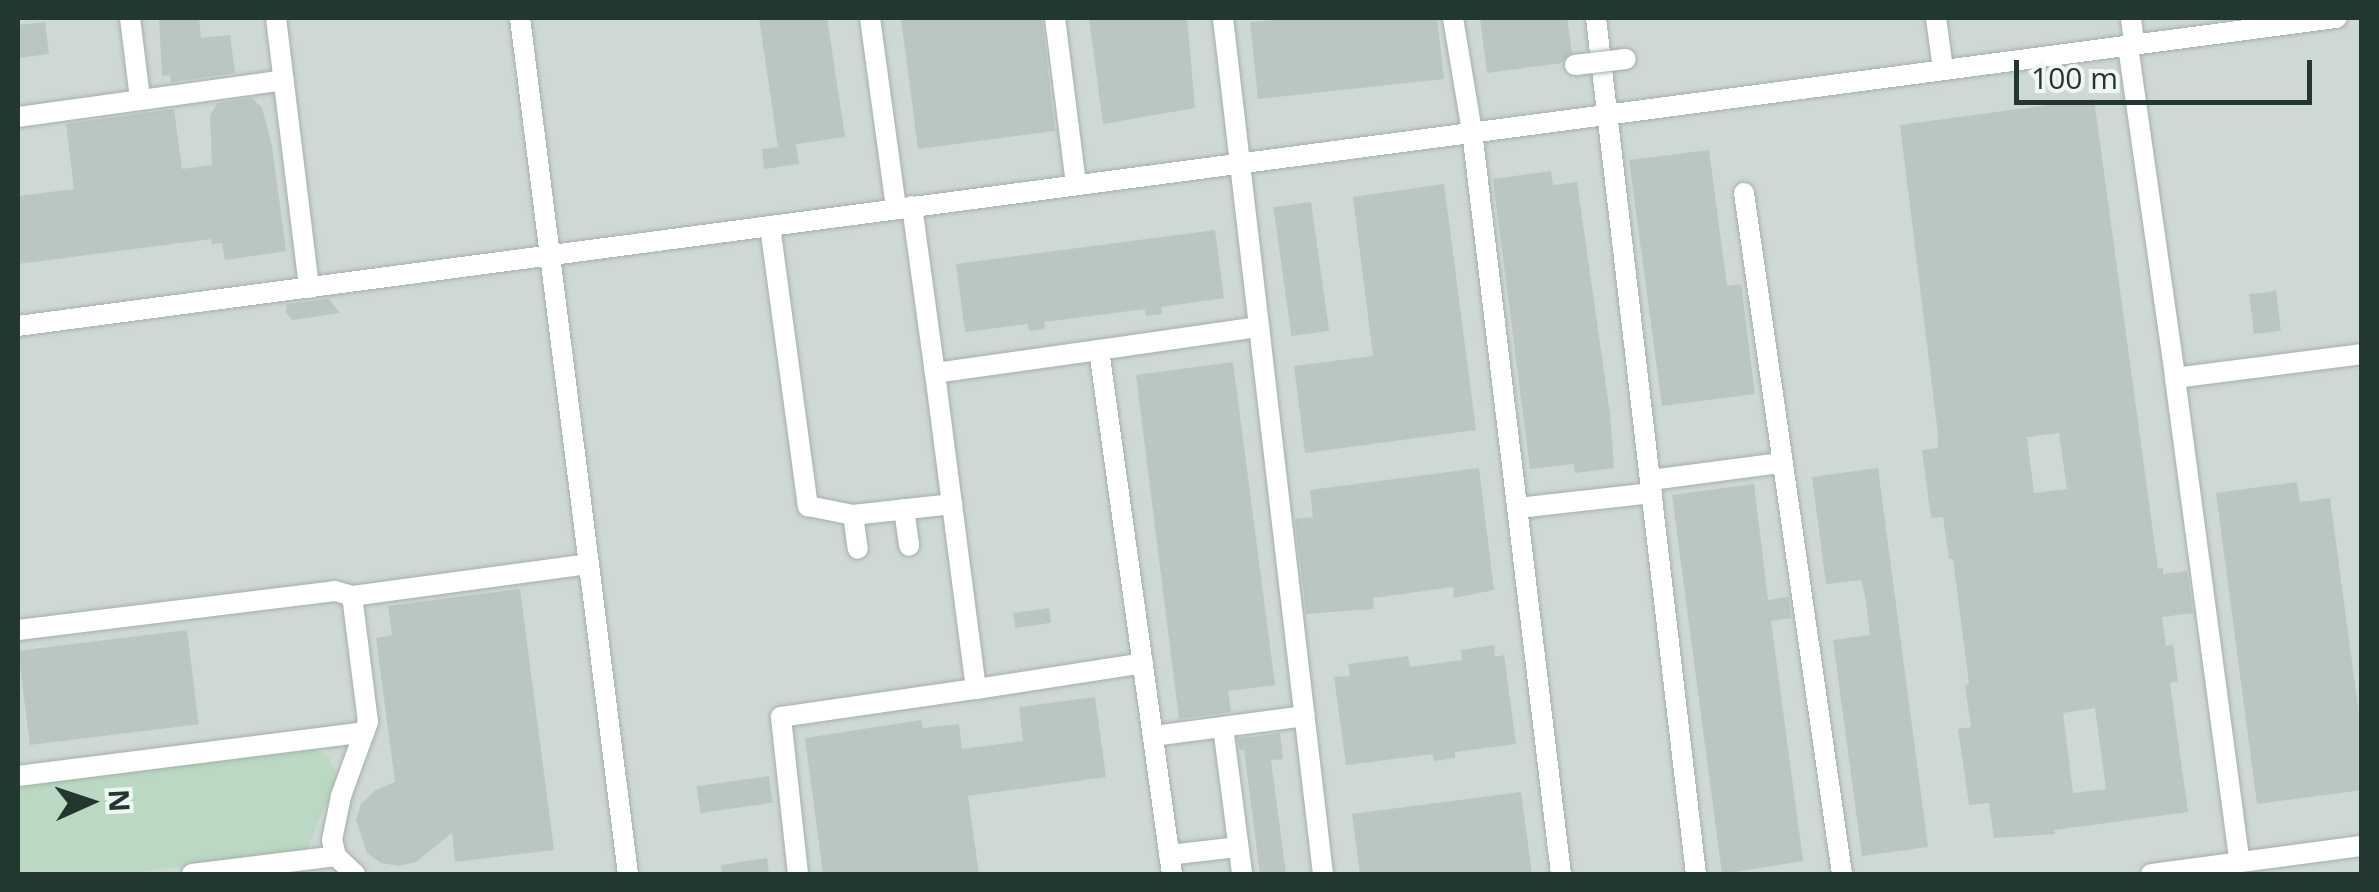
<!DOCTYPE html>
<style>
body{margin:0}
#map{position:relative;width:2379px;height:892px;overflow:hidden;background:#e0e9e5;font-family:"Open Sans",sans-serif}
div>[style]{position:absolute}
.built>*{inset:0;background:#ced9d4;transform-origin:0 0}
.green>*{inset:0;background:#bbd8c2}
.building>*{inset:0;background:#b9c6c1;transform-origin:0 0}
.roads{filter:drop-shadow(0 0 2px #a4b0ab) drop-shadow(0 0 2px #a4b0ab)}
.minor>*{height:20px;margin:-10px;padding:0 10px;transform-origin:10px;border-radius:10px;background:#fff}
.bridges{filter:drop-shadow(0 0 2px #a4b0ab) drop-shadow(0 0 2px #a4b0ab)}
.minor-bridge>*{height:20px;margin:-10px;padding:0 10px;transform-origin:10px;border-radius:10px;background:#fff}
span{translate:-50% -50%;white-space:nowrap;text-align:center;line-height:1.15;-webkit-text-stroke:9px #f0f6f3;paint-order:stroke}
.frame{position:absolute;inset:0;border:20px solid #233731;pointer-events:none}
.north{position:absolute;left:40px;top:752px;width:100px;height:100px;-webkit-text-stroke:8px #f0f6f3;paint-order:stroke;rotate:87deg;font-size:28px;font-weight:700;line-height:40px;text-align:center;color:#233731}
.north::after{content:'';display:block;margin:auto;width:35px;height:45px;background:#233731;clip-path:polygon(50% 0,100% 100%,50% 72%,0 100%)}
.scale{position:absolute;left:2014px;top:60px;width:298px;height:45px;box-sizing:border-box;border:5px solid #233731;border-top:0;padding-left:12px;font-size:30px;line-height:35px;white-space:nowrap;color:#233731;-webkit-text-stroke:8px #f0f6f3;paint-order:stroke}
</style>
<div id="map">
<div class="built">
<i style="left:18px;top:18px;width:2343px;height:856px"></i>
</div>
<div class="green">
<i style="clip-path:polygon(307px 747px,329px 757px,337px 778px,306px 851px,120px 874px,18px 874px,18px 785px)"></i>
</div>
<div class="building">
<i style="clip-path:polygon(159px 18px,199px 18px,201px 38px,230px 35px,235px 73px,171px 82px,170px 75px,162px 76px)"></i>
<i style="clip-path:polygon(759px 18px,827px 18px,845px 137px,796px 144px,799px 164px,764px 169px,762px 149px,778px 147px)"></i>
<i style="clip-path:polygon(901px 18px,1042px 18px,1055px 131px,918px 149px)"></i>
<i style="clip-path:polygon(1089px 18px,1187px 18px,1195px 108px,1103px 124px)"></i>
<i style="clip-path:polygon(1294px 18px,1437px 18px,1444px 79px,1258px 99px,1250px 22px)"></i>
<i style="clip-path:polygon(1480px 18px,1567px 18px,1572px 52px,1562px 63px,1487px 73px)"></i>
<i style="clip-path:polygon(45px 22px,49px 54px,18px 58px,18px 25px)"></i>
<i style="clip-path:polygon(252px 98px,262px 108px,272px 146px,286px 251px,225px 260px,222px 243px,212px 244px,211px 239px,18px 264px,18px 196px,74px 189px,66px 124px,174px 109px,182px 169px,212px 165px,210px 115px,218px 103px)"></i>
<i style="clip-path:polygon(evenodd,2094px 99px,2158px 569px,2163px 568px,2163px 574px,2187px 571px,2193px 613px,2162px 617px,2166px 646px,2173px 645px,2178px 681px,2170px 683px,2188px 812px,2054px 830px,2055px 834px,1994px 838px,1989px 803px,1969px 805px,1958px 729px,1971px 727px,1965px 685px,1969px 684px,1953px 559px,1949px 559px,1943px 517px,1931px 518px,1922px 450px,1938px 448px,1938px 434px,1900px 125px,2094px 99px,2059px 433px,2067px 489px,2034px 493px,2027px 437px,2059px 433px,2094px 99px,2095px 708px,2106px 789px,2073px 793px,2063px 713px,2095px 708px)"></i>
<i style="clip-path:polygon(1709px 150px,1727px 286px,1741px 284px,1755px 394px,1662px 406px,1629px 160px)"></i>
<i style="clip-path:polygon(1551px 171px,1553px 185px,1577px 182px,1610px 414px,1614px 468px,1575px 473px,1574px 464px,1530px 469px,1493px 179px)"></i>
<i style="clip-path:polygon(1444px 184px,1476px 430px,1305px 453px,1294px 366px,1373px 356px,1353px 197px)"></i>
<i style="left:1311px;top:202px;width:130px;height:38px;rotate:82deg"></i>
<i style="clip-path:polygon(1215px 230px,1224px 298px,1161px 307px,1162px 314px,1146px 316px,1145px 309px,1044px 322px,1045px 329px,1029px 331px,1028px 324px,965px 332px,956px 264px)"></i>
<i style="left:2276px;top:291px;width:40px;height:27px;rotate:83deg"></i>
<i style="clip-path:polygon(329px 299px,340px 313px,292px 320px,286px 313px,287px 304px)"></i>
<i style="clip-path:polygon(1233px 362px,1275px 685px,1228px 691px,1231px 712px,1179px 719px,1136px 375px)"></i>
<i style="clip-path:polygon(1479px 468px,1494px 590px,1454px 598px,1453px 587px,1373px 598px,1374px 609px,1306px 614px,1295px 519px,1313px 517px,1310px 490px)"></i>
<i style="clip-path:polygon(1878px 468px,1928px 847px,1862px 856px,1833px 640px,1870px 635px,1865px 595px,1861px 580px,1826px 584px,1812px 477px)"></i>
<i style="clip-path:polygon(2297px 482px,2300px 502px,2330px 498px,2362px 737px,2362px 790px,2257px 804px,2216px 493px)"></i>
<i style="clip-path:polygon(1754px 484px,1768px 600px,1788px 597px,1791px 618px,1771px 621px,1803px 861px,1722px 874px,1672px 495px)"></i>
<i style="clip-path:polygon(520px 589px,554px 850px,455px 862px,452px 833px,416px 862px,399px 866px,381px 863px,367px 853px,356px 820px,361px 804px,374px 791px,395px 782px,376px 638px,392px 635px,388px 606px)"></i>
<i style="left:1049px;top:608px;width:15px;height:36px;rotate:82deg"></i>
<i style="left:187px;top:630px;width:95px;height:170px;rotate:83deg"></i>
<i style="clip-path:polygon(1494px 645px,1495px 657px,1504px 655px,1516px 744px,1455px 752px,1455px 758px,1434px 761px,1433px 754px,1346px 765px,1334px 677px,1350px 676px,1348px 664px,1408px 656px,1410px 667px,1462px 660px,1461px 650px)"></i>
<i style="clip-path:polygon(1095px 697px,1106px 777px,968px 796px,979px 874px,823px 874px,805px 738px,921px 720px,923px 728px,959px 724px,962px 749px,1023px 741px,1019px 707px)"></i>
<i style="clip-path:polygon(1280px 733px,1283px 759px,1271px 760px,1286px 874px,1260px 874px,1244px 750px,1240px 750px,1238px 739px)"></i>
<i style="left:769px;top:776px;width:27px;height:73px;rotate:82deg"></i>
<i style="clip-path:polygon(1521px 792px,1532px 874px,1360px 874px,1352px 814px)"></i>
<i style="clip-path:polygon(767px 858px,769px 874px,722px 874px,721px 865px)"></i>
</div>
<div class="roads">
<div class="minor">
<i style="left:130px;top:18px;width:81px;rotate:82.9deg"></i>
<i style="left:276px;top:18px;width:272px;rotate:83deg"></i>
<i style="left:520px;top:18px;width:863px;rotate:82.81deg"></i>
<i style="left:870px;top:18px;width:193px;rotate:82.2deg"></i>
<i style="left:1055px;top:18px;width:168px;rotate:82.8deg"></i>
<i style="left:1223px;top:18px;width:862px;rotate:83.34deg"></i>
<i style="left:1453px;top:18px;width:115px;rotate:80.5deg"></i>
<i style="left:1472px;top:131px;width:748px;rotate:83.17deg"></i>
<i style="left:1596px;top:18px;width:862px;rotate:83.34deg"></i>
<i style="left:1936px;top:18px;width:51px;rotate:82.2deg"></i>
<i style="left:2131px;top:18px;width:26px;rotate:83deg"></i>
<i style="left:2128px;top:46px;width:335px;rotate:81.9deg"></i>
<i style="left:2175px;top:378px;width:189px;rotate:-7.3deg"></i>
<i style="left:18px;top:117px;width:268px;rotate:-7.9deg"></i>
<i style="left:1744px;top:193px;width:688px;rotate:81.81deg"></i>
<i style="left:912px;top:206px;width:169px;rotate:82.2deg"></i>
<i style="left:935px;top:373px;width:166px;rotate:-8deg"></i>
<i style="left:1099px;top:350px;width:529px;rotate:82.07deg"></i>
<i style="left:770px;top:226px;width:283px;rotate:82.3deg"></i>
<i style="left:808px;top:506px;width:46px;rotate:11.3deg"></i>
<i style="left:853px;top:515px;width:100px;rotate:-6.3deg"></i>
<i style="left:18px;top:326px;width:2339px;rotate:-7.57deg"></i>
<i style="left:1099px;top:350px;width:162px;rotate:-8.2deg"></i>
<i style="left:2175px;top:378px;width:488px;rotate:82.4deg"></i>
<i style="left:1651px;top:480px;width:131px;rotate:-7.5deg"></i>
<i style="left:1518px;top:508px;width:135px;rotate:-6.4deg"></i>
<i style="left:904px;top:509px;width:37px;rotate:82deg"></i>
<i style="left:853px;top:515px;width:34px;rotate:82deg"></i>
<i style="left:18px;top:630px;width:319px;rotate:-7deg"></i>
<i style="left:335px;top:591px;width:18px;rotate:16deg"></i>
<i style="left:976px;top:689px;width:169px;rotate:-8.8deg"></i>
<i style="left:1223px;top:727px;width:148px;rotate:82.6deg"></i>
<i style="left:1153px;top:736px;width:153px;rotate:-7.5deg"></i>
<i style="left:18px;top:776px;width:349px;rotate:-7.2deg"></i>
<i style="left:1169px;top:855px;width:69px;rotate:-6.6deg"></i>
<i style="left:192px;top:874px;width:145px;rotate:-7.1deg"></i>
<i style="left:355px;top:874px;width:26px;rotate:-137deg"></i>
<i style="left:336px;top:856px;width:16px;rotate:-104deg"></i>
<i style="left:332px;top:840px;width:45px;rotate:-78.4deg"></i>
<i style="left:341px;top:796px;width:79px;rotate:-70deg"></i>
<i style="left:368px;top:722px;width:127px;rotate:-97.2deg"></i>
<i style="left:352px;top:596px;width:239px;rotate:-7.7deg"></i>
<i style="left:798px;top:874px;width:158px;rotate:-96.2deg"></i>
<i style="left:781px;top:717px;width:197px;rotate:-8.2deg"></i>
<i style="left:976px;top:689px;width:319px;rotate:-97.4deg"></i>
<i style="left:2151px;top:874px;width:213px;rotate:-7.6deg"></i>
</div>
</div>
<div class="bridges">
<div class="minor-bridge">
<i style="left:1575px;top:65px;width:51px;rotate:-6.7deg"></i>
</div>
</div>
<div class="frame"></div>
<div class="north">N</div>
<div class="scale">100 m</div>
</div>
